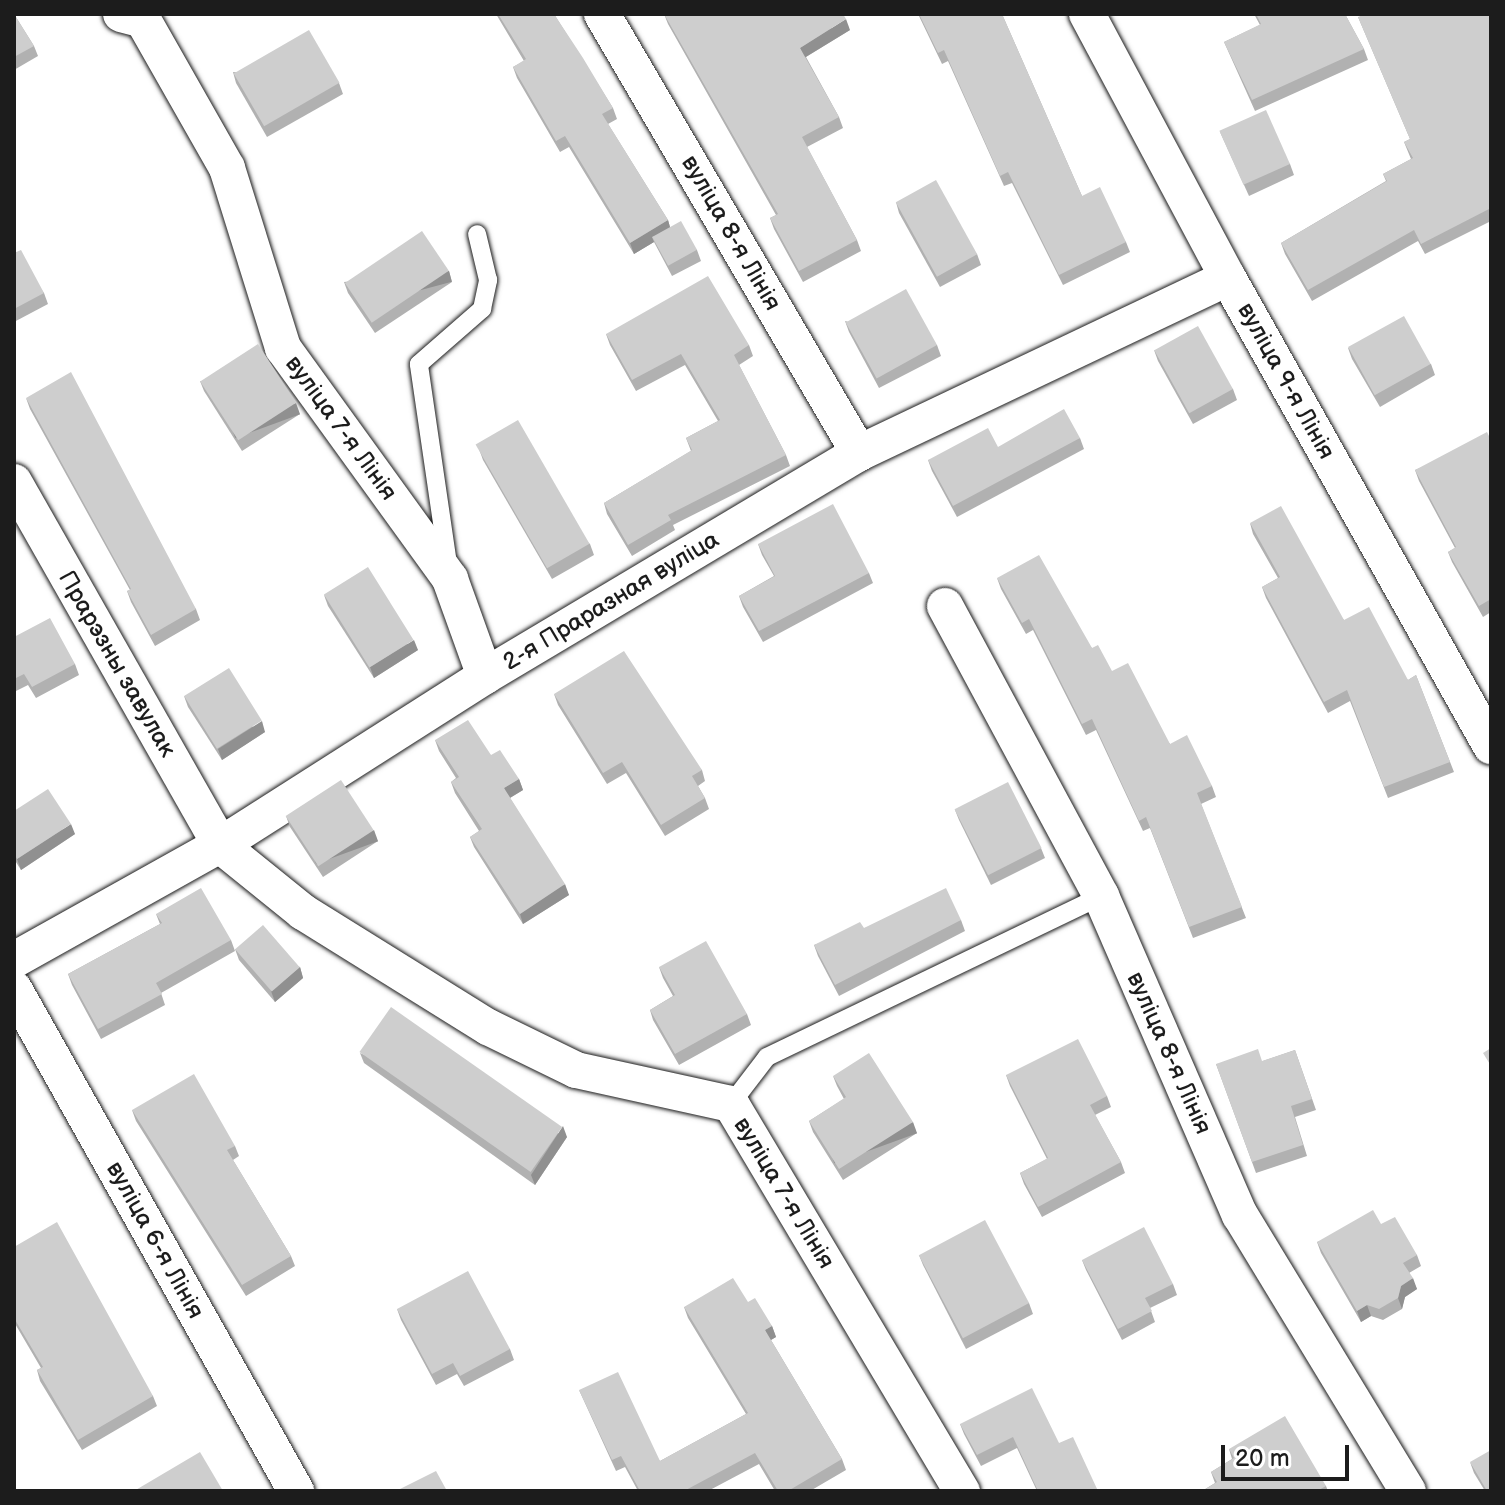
<!DOCTYPE html>
<meta charset="utf-8">
<style>
body{margin:0}
#map{position:relative;width:1505px;height:1505px;overflow:hidden;background:#fff;font-family:"Balsamiq Sans",sans-serif}
div>[style]{position:absolute}
.roads{filter:drop-shadow(0 0 2px #1c1c1c) drop-shadow(0 0 2px #1c1c1c)}
.lane>*{height:18px;margin:-9px;padding:0 9px;transform-origin:9px;border-radius:9px;background:#fff}
.street>*{height:36px;margin:-18px;padding:0 18px;transform-origin:18px;border-radius:18px;background:#fff}
.wall>*{inset:0;background:#b1b1b1}
.shaded-wall>*{inset:0;background:#909090;transform-origin:0 0}
.building>*{inset:0;background:#cecece;transform-origin:0 0}
span{translate:-50% -50%;white-space:nowrap;text-align:center;line-height:1.15;-webkit-text-stroke:6px #fff;paint-order:stroke}
.street-label{font-size:24px;color:#1c1c1c}
.frame{position:absolute;inset:0;border:16px solid #1c1c1c;pointer-events:none}
.scale{position:absolute;left:1221px;top:1445px;width:128px;height:36px;box-sizing:border-box;border:4px solid #1c1c1c;border-top:0;padding-left:10px;font-size:24px;line-height:28px;white-space:nowrap;color:#1c1c1c;-webkit-text-stroke:6px #fff;paint-order:stroke}
</style>
<div id="map">
<div class="roads">
<div class="lane">
<i style="left:448px;top:564px;width:202px;rotate:-98.3deg"></i>
<i style="left:419px;top:364px;width:84px;rotate:-41.1deg"></i>
<i style="left:482px;top:309px;width:30px;rotate:-78deg"></i>
<i style="left:488px;top:280px;width:47px;rotate:-103.4deg"></i>
<i style="left:731px;top:1104px;width:59px;rotate:-52.5deg"></i>
<i style="left:767px;top:1057px;width:371px;rotate:-25.7deg"></i>
</div>
<div class="street">
<i style="left:121px;top:14px;width:23px;rotate:15deg"></i>
<i style="left:143px;top:20px;width:170px;rotate:60.4deg"></i>
<i style="left:227px;top:168px;width:189px;rotate:72.7deg"></i>
<i style="left:283px;top:348px;width:285px;rotate:54.1deg"></i>
<i style="left:450px;top:579px;width:103px;rotate:70.2deg"></i>
<i style="left:602px;top:14px;width:509px;rotate:59.65deg"></i>
<i style="left:1087px;top:14px;width:299px;rotate:61.9deg"></i>
<i style="left:1228px;top:278px;width:537px;rotate:60.67deg"></i>
<i style="left:14px;top:482px;width:417px;rotate:60.4deg"></i>
<i style="left:220px;top:845px;width:107px;rotate:38.9deg"></i>
<i style="left:303px;top:912px;width:218px;rotate:31.9deg"></i>
<i style="left:488px;top:1027px;width:98px;rotate:26deg"></i>
<i style="left:576px;top:1070px;width:159px;rotate:12.4deg"></i>
<i style="left:731px;top:1104px;width:451px;rotate:59.2deg"></i>
<i style="left:945px;top:606px;width:329px;rotate:61.7deg"></i>
<i style="left:1101px;top:896px;width:348px;rotate:66.5deg"></i>
<i style="left:1240px;top:1215px;width:323px;rotate:58.7deg"></i>
<i style="left:14px;top:960px;width:236px;rotate:-29.2deg"></i>
<i style="left:220px;top:845px;width:314px;rotate:-32.5deg"></i>
<i style="left:485px;top:676px;width:435px;rotate:-30.8deg"></i>
<i style="left:859px;top:453px;width:408px;rotate:-25.4deg"></i>
<i style="left:14px;top:989px;width:576px;rotate:60.67deg"></i>
</div>
</div>
<div class="wall">
<i style="clip-path:polygon(14px 14px,34px 46px,38px 56px,14px 70px)"></i>
<i style="clip-path:polygon(496px 14px,554px 14px,613px 108px,617px 119px,608px 124px,668px 220px,670px 227px,697px 250px,701px 261px,672px 276px,654px 242px,634px 254px,569px 147px,560px 152px,517px 78px,513px 67px,524px 61px)"></i>
<i style="clip-path:polygon(664px 14px,850px 30px,806px 57px,839px 117px,843px 128px,807px 147px,857px 240px,861px 251px,803px 282px,774px 229px,770px 218px,776px 215px,668px 24px)"></i>
<i style="clip-path:polygon(918px 14px,1002px 14px,1082px 196px,1126px 242px,1130px 252px,1063px 285px,1012px 183px,1004px 186px,948px 61px,942px 64px)"></i>
<i style="clip-path:polygon(1254px 14px,1345px 14px,1364px 49px,1368px 60px,1255px 111px,1224px 42px,1260px 25px)"></i>
<i style="clip-path:polygon(1358px 17px,1491px 19px,1491px 221px,1425px 254px,1418px 241px,1312px 301px,1285px 254px,1281px 243px,1386px 181px,1383px 174px,1411px 159px,1404px 142px,1410px 139px)"></i>
<i style="clip-path:polygon(233px 72px,339px 83px,343px 94px,267px 137px,236px 83px)"></i>
<i style="clip-path:polygon(1220px 132px,1290px 164px,1294px 175px,1249px 196px)"></i>
<i style="clip-path:polygon(896px 202px,977px 254px,981px 265px,940px 287px,899px 213px)"></i>
<i style="clip-path:polygon(14px 253px,44px 293px,48px 304px,14px 322px)"></i>
<i style="clip-path:polygon(449px 271px,452px 282px,375px 333px,348px 293px,344px 282px)"></i>
<i style="clip-path:polygon(845px 321px,937px 345px,941px 356px,879px 388px,849px 332px)"></i>
<i style="clip-path:polygon(606px 334px,749px 345px,753px 356px,739px 365px,786px 455px,790px 466px,673px 525px,675px 530px,632px 556px,607px 514px,604px 503px,691px 451px,686px 438px,718px 421px,685px 365px,636px 391px,610px 345px)"></i>
<i style="clip-path:polygon(1348px 348px,1431px 364px,1435px 375px,1380px 407px,1352px 359px)"></i>
<i style="clip-path:polygon(1154px 350px,1233px 389px,1237px 400px,1193px 424px,1158px 361px)"></i>
<i style="clip-path:polygon(200px 381px,300px 414px,242px 451px,204px 391px)"></i>
<i style="clip-path:polygon(26px 398px,196px 609px,200px 620px,155px 646px,131px 602px,127px 591px,130px 590px,30px 409px)"></i>
<i style="clip-path:polygon(1080px 438px,1084px 449px,957px 517px,932px 471px,928px 460px,998px 447px)"></i>
<i style="clip-path:polygon(1491px 440px,1491px 612px,1483px 617px,1452px 562px,1448px 552px,1455px 548px,1419px 481px,1415px 470px)"></i>
<i style="clip-path:polygon(479px 449px,590px 544px,594px 555px,552px 579px,483px 460px)"></i>
<i style="clip-path:polygon(1250px 523px,1344px 620px,1408px 680px,1416px 675px,1454px 772px,1388px 798px,1350px 701px,1328px 713px,1266px 598px,1262px 587px,1278px 578px,1253px 534px)"></i>
<i style="clip-path:polygon(758px 544px,869px 573px,873px 583px,763px 642px,743px 607px,739px 596px,774px 576px,762px 555px)"></i>
<i style="clip-path:polygon(997px 578px,1092px 648px,1170px 744px,1212px 786px,1216px 797px,1201px 804px,1246px 918px,1193px 938px,1150px 828px,1143px 831px,1096px 730px,1086px 735px,1033px 630px,1026px 634px,1001px 589px)"></i>
<i style="clip-path:polygon(324px 595px,418px 650px,374px 678px,328px 606px)"></i>
<i style="clip-path:polygon(14px 637px,75px 664px,79px 675px,36px 698px,28px 685px,14px 692px)"></i>
<i style="clip-path:polygon(554px 694px,702px 770px,705px 781px,698px 786px,705px 798px,709px 809px,665px 836px,626px 773px,607px 784px,558px 705px)"></i>
<i style="clip-path:polygon(184px 696px,265px 732px,222px 760px,188px 707px)"></i>
<i style="clip-path:polygon(435px 740px,491px 755px,519px 779px,523px 790px,510px 798px,569px 895px,523px 924px,474px 847px,470px 837px,479px 831px,455px 793px,451px 782px,456px 778px,439px 751px)"></i>
<i style="clip-path:polygon(955px 810px,1041px 848px,1045px 858px,991px 885px,959px 820px)"></i>
<i style="clip-path:polygon(14px 811px,75px 834px,21px 870px,14px 859px)"></i>
<i style="clip-path:polygon(286px 816px,378px 841px,323px 877px,290px 827px)"></i>
<i style="clip-path:polygon(156px 914px,231px 940px,235px 951px,161px 993px,165px 1005px,101px 1039px,72px 985px,68px 974px,160px 924px)"></i>
<i style="clip-path:polygon(961px 920px,965px 931px,839px 996px,818px 956px,814px 945px,864px 928px)"></i>
<i style="clip-path:polygon(235px 949px,300px 967px,303px 978px,275px 1002px,239px 960px)"></i>
<i style="clip-path:polygon(659px 967px,747px 1014px,751px 1025px,679px 1065px,653px 1020px,650px 1010px,673px 996px,663px 978px)"></i>
<i style="clip-path:polygon(1295px 1050px,1316px 1110px,1295px 1117px,1307px 1156px,1256px 1173px,1216px 1064px,1263px 1061px)"></i>
<i style="clip-path:polygon(360px 1053px,567px 1137px,535px 1185px,364px 1063px)"></i>
<i style="clip-path:polygon(1006px 1075px,1107px 1096px,1111px 1107px,1095px 1115px,1121px 1162px,1125px 1173px,1042px 1217px,1024px 1184px,1020px 1173px,1047px 1159px,1010px 1086px)"></i>
<i style="clip-path:polygon(833px 1076px,917px 1133px,843px 1180px,813px 1132px,809px 1121px,844px 1099px,837px 1086px)"></i>
<i style="clip-path:polygon(132px 1110px,235px 1146px,239px 1156px,233px 1160px,291px 1256px,295px 1266px,246px 1296px,136px 1121px)"></i>
<i style="clip-path:polygon(1381px 1224px,1417px 1255px,1421px 1266px,1409px 1273px,1417px 1289px,1405px 1297px,1402px 1309px,1383px 1320px,1371px 1316px,1361px 1322px,1321px 1253px,1317px 1242px)"></i>
<i style="clip-path:polygon(14px 1247px,153px 1396px,157px 1406px,82px 1450px,40px 1381px,37px 1370px,41px 1368px,14px 1322px)"></i>
<i style="clip-path:polygon(919px 1255px,1029px 1303px,1033px 1314px,966px 1349px,923px 1265px)"></i>
<i style="clip-path:polygon(1082px 1260px,1173px 1284px,1177px 1295px,1150px 1308px,1155px 1322px,1122px 1340px,1086px 1270px)"></i>
<i style="clip-path:polygon(748px 1302px,772px 1326px,776px 1337px,771px 1340px,842px 1459px,846px 1470px,810px 1491px,775px 1491px,759px 1464px,708px 1491px,638px 1491px,625px 1467px,616px 1471px,579px 1390px,660px 1461px,746px 1414px,688px 1318px,684px 1307px)"></i>
<i style="clip-path:polygon(397px 1309px,510px 1349px,514px 1360px,464px 1386px,457px 1374px,436px 1385px,401px 1320px)"></i>
<i style="clip-path:polygon(960px 1424px,1059px 1443px,1098px 1491px,1037px 1491px,1017px 1448px,981px 1466px,964px 1434px)"></i>
<i style="clip-path:polygon(1229px 1449px,1326px 1486px,1328px 1491px,1202px 1491px,1215px 1483px,1211px 1472px,1232px 1459px)"></i>
<i style="clip-path:polygon(1470px 1462px,1491px 1491px,1485px 1491px,1474px 1473px)"></i>
</div>
<div class="shaded-wall">
<i style="clip-path:polygon(846px 19px,850px 30px,804px 58px,800px 48px)"></i>
<i style="clip-path:polygon(668px 220px,671px 231px,652px 237px,654px 242px,634px 254px,630px 243px)"></i>
<i style="left:449px;top:271px;width:11px;height:93px;rotate:75deg"></i>
<i style="left:296px;top:403px;width:12px;height:69px;rotate:70deg"></i>
<i style="clip-path:polygon(414px 640px,418px 650px,374px 678px,370px 667px)"></i>
<i style="clip-path:polygon(262px 721px,265px 732px,222px 760px,218px 749px)"></i>
<i style="clip-path:polygon(519px 779px,523px 790px,508px 799px,504px 788px)"></i>
<i style="clip-path:polygon(71px 824px,75px 834px,21px 870px,17px 859px)"></i>
<i style="left:374px;top:830px;width:12px;height:66px;rotate:70deg"></i>
<i style="clip-path:polygon(565px 884px,569px 895px,523px 924px,520px 914px)"></i>
<i style="clip-path:polygon(300px 967px,303px 978px,275px 1002px,271px 991px)"></i>
<i style="left:913px;top:1122px;width:12px;height:88px;rotate:70deg"></i>
<i style="clip-path:polygon(563px 1126px,567px 1137px,535px 1185px,531px 1175px)"></i>
<i style="clip-path:polygon(1413px 1278px,1417px 1289px,1405px 1297px,1402px 1309px,1398px 1298px,1401px 1286px)"></i>
<i style="clip-path:polygon(1367px 1305px,1371px 1316px,1361px 1322px,1357px 1311px)"></i>
<i style="clip-path:polygon(772px 1326px,776px 1337px,769px 1341px,765px 1330px)"></i>
</div>
<div class="building">
<i style="clip-path:polygon(14px 14px,34px 46px,14px 57px)"></i>
<i style="clip-path:polygon(498px 14px,554px 14px,583px 58px,613px 108px,602px 114px,668px 220px,630px 243px,565px 136px,556px 141px,513px 67px,526px 59px)"></i>
<i style="clip-path:polygon(664px 14px,843px 14px,846px 19px,800px 48px,839px 117px,802px 137px,857px 240px,799px 271px,770px 218px,778px 214px)"></i>
<i style="clip-path:polygon(919px 14px,1002px 14px,1082px 196px,1100px 187px,1126px 242px,1059px 275px,1008px 172px,1000px 176px,944px 50px,938px 53px)"></i>
<i style="clip-path:polygon(1256px 14px,1345px 14px,1364px 49px,1252px 100px,1224px 42px,1261px 24px)"></i>
<i style="clip-path:polygon(1365px 14px,1488px 14px,1491px 19px,1491px 208px,1421px 244px,1414px 230px,1308px 290px,1281px 243px,1387px 181px,1383px 174px,1413px 158px,1404px 142px,1410px 139px,1358px 17px)"></i>
<i style="left:309px;top:30px;width:61px;height:87px;rotate:60deg"></i>
<i style="left:1266px;top:110px;width:59px;height:51px;rotate:66deg"></i>
<i style="left:936px;top:180px;width:85px;height:46px;rotate:61deg"></i>
<i style="left:681px;top:221px;width:33px;height:33px;rotate:61deg"></i>
<i style="left:422px;top:231px;width:48px;height:93px;rotate:56deg"></i>
<i style="clip-path:polygon(21px 250px,44px 293px,14px 309px,14px 253px)"></i>
<i style="clip-path:polygon(708px 276px,749px 345px,734px 355px,786px 455px,668px 515px,671px 520px,628px 545px,604px 503px,692px 450px,686px 438px,720px 420px,681px 354px,632px 380px,606px 334px)"></i>
<i style="left:906px;top:289px;width:64px;height:69px;rotate:61deg"></i>
<i style="left:1404px;top:316px;width:55px;height:64px;rotate:61deg"></i>
<i style="left:1198px;top:326px;width:72px;height:50px;rotate:61deg"></i>
<i style="left:258px;top:344px;width:70px;height:69px;rotate:57deg"></i>
<i style="clip-path:polygon(71px 372px,196px 609px,151px 635px,127px 591px,131px 589px,26px 398px)"></i>
<i style="clip-path:polygon(1064px 409px,1080px 438px,953px 506px,928px 460px,988px 428px,998px 447px)"></i>
<i style="left:518px;top:420px;width:143px;height:49px;rotate:60deg"></i>
<i style="clip-path:polygon(1487px 432px,1491px 440px,1491px 599px,1479px 606px,1448px 552px,1456px 547px,1415px 470px)"></i>
<i style="clip-path:polygon(833px 504px,869px 573px,759px 631px,739px 596px,775px 576px,758px 544px)"></i>
<i style="clip-path:polygon(1281px 506px,1344px 620px,1369px 607px,1408px 680px,1416px 675px,1450px 762px,1384px 787px,1347px 690px,1324px 702px,1262px 587px,1280px 577px,1250px 523px)"></i>
<i style="clip-path:polygon(1039px 555px,1092px 648px,1098px 645px,1112px 671px,1128px 663px,1170px 744px,1187px 735px,1212px 786px,1197px 793px,1242px 907px,1189px 927px,1146px 817px,1139px 821px,1092px 719px,1082px 724px,1029px 619px,1022px 623px,997px 578px)"></i>
<i style="left:368px;top:567px;width:86px;height:52px;rotate:58deg"></i>
<i style="clip-path:polygon(50px 618px,75px 664px,32px 687px,24px 674px,14px 679px,14px 637px)"></i>
<i style="clip-path:polygon(624px 651px,702px 770px,692px 776px,705px 798px,661px 825px,622px 762px,603px 773px,554px 694px)"></i>
<i style="left:229px;top:668px;width:62px;height:53px;rotate:58deg"></i>
<i style="clip-path:polygon(468px 720px,491px 755px,500px 750px,519px 779px,504px 788px,565px 884px,520px 914px,470px 837px,482px 829px,451px 782px,459px 777px,435px 740px)"></i>
<i style="left:341px;top:780px;width:60px;height:66px;rotate:57deg"></i>
<i style="left:1008px;top:782px;width:74px;height:60px;rotate:63deg"></i>
<i style="clip-path:polygon(48px 789px,71px 824px,17px 859px,14px 854px,14px 811px)"></i>
<i style="clip-path:polygon(201px 888px,231px 940px,156px 983px,162px 994px,98px 1029px,68px 974px,162px 923px,156px 914px)"></i>
<i style="clip-path:polygon(946px 888px,961px 920px,835px 985px,814px 945px,860px 922px,864px 928px)"></i>
<i style="left:263px;top:925px;width:56px;height:37px;rotate:49deg"></i>
<i style="clip-path:polygon(706px 941px,747px 1014px,675px 1054px,650px 1010px,675px 995px,659px 967px)"></i>
<i style="left:391px;top:1007px;width:209px;height:55px;rotate:35deg"></i>
<i style="clip-path:polygon(1078px 1039px,1107px 1096px,1090px 1105px,1121px 1162px,1038px 1207px,1020px 1173px,1048px 1158px,1006px 1075px)"></i>
<i style="clip-path:polygon(1491px 1048px,1491px 1066px,1483px 1053px)"></i>
<i style="clip-path:polygon(1258px 1049px,1262px 1061px,1295px 1050px,1312px 1099px,1291px 1106px,1303px 1145px,1252px 1162px,1216px 1064px)"></i>
<i style="clip-path:polygon(869px 1053px,913px 1122px,839px 1169px,809px 1121px,846px 1097px,833px 1076px)"></i>
<i style="clip-path:polygon(194px 1074px,235px 1146px,227px 1150px,291px 1256px,242px 1285px,132px 1110px)"></i>
<i style="clip-path:polygon(1373px 1210px,1381px 1224px,1395px 1217px,1417px 1255px,1403px 1263px,1413px 1278px,1401px 1286px,1398px 1298px,1379px 1309px,1367px 1305px,1357px 1311px,1317px 1242px)"></i>
<i style="left:985px;top:1220px;width:94px;height:75px;rotate:62deg"></i>
<i style="clip-path:polygon(57px 1222px,153px 1396px,78px 1440px,37px 1370px,43px 1367px,14px 1318px,14px 1247px)"></i>
<i style="clip-path:polygon(1144px 1227px,1173px 1284px,1145px 1298px,1152px 1311px,1118px 1329px,1082px 1260px)"></i>
<i style="clip-path:polygon(468px 1271px,510px 1349px,460px 1376px,453px 1363px,432px 1374px,397px 1309px)"></i>
<i style="clip-path:polygon(733px 1278px,748px 1302px,755px 1298px,772px 1326px,765px 1330px,842px 1459px,788px 1491px,778px 1491px,755px 1453px,684px 1491px,640px 1491px,621px 1456px,612px 1460px,579px 1390px,618px 1372px,660px 1461px,748px 1413px,684px 1307px)"></i>
<i style="clip-path:polygon(1032px 1388px,1059px 1443px,1073px 1437px,1098px 1491px,1038px 1491px,1013px 1437px,977px 1455px,960px 1424px)"></i>
<i style="clip-path:polygon(1285px 1416px,1326px 1486px,1317px 1491px,1202px 1491px,1217px 1482px,1211px 1472px,1234px 1458px,1229px 1449px)"></i>
<i style="clip-path:polygon(1491px 1450px,1491px 1491px,1487px 1491px,1470px 1462px)"></i>
<i style="clip-path:polygon(200px 1452px,223px 1491px,134px 1491px)"></i>
<i style="clip-path:polygon(436px 1471px,447px 1491px,396px 1491px)"></i>
</div>
<div class="street-label">
<span style="left:731px;top:233px;rotate:60deg">вуліца 8-я Лінія</span>
<span style="left:1286px;top:381px;rotate:61deg">вуліца 9-я Лінія</span>
<span style="left:341px;top:428px;rotate:54deg">вуліца 7-я Лінія</span>
<span style="left:611px;top:601px;rotate:-31deg">2-я Праразная вуліца</span>
<span style="left:117px;top:664px;rotate:60deg">Прарэзны завулак</span>
<span style="left:1169px;top:1053px;rotate:66deg">вуліца 8-я Лінія</span>
<span style="left:784px;top:1193px;rotate:59deg">вуліца 7-я Лінія</span>
<span style="left:155px;top:1240px;rotate:61deg">вуліца 6-я Лінія</span>
</div>
<div class="frame"></div>
<div class="scale">20 m</div>
</div>
